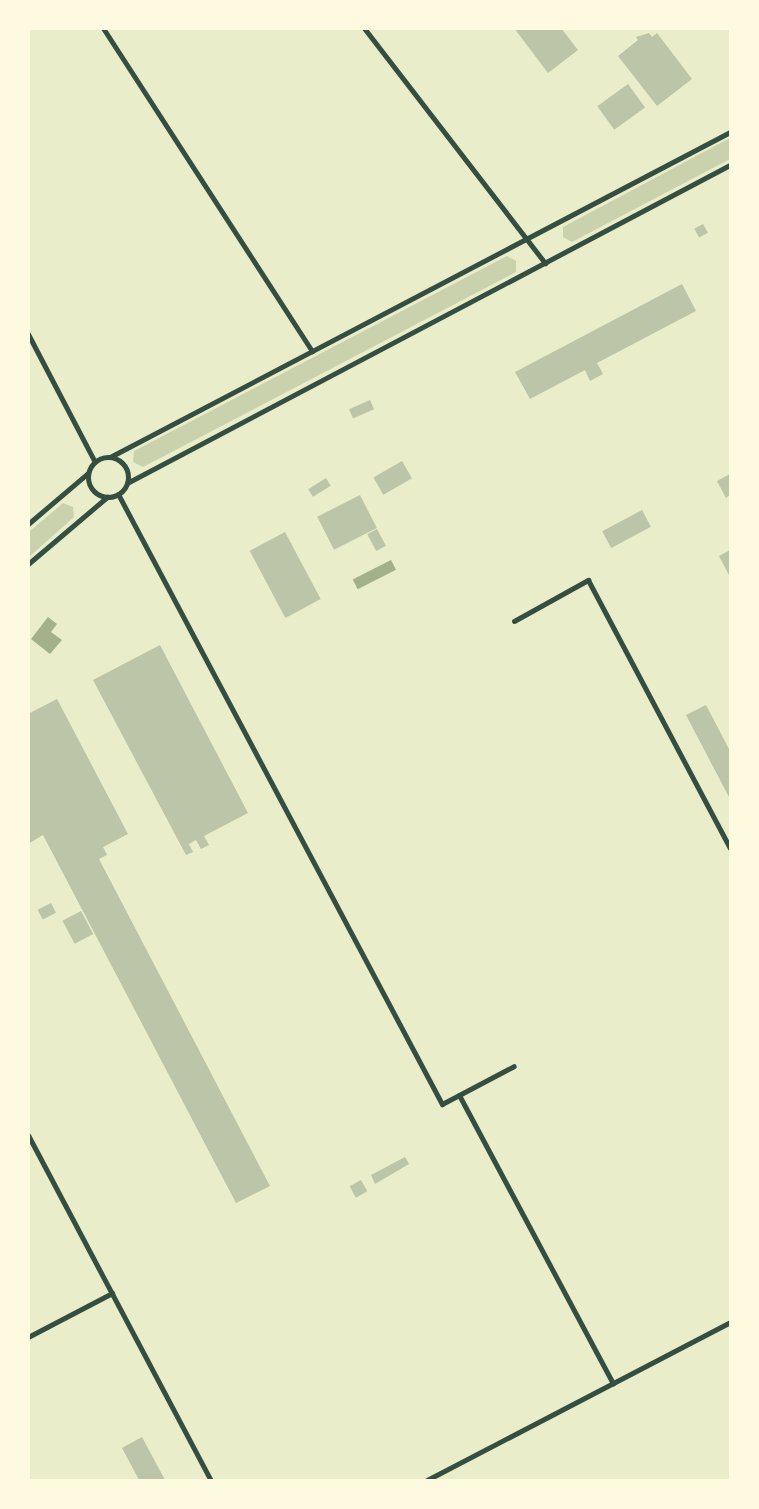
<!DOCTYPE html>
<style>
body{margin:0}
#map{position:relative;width:759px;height:1509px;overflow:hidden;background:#e9edc9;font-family:Rubik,sans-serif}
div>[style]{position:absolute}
.green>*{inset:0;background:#cad2ad}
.water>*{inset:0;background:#a3b18a;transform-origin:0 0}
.building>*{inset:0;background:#bcc5a7;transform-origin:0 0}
.minor>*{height:5px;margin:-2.5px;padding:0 2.5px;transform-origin:2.5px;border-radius:2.5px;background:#344e41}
.minor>.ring{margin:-2.5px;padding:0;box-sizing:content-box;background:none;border:5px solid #344e41;border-radius:50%}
span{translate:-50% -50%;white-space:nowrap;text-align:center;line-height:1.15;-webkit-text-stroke:4.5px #fefae0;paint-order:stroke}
.frame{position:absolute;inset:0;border:30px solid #fefae0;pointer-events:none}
</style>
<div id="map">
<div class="green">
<i style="clip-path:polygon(730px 138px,730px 159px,572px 242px,563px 237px,563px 227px)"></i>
<i style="clip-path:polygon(507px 256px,516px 261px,516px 272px,143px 467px,133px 462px,134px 451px)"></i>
<i style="clip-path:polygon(63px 503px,73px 507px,74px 517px,29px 557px,29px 532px)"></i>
</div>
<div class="water">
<i style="left:391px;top:560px;width:11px;height:43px;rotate:63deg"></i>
<i style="clip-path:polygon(48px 617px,57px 624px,51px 632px,62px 640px,50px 654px,31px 639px)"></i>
</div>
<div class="building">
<i style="clip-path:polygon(514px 28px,561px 28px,578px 50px,548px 73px)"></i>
<i style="clip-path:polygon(649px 33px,652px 37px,657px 33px,692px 79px,657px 106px,618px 56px,638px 40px,636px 37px)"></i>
<i style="left:628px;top:84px;width:29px;height:38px;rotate:54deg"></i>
<i style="left:703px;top:224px;width:10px;height:10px;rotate:61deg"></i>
<i style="clip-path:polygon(682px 284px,696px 311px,597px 363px,603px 374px,590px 381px,585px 370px,530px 399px,515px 372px)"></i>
<i style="left:370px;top:400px;width:10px;height:23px;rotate:66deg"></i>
<i style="left:402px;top:461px;width:20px;height:33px;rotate:60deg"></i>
<i style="clip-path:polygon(730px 474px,730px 495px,726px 498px,717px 481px)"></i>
<i style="left:326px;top:478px;width:9px;height:21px;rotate:58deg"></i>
<i style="left:360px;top:495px;width:37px;height:48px;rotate:63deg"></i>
<i style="left:642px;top:510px;width:19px;height:45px;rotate:62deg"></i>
<i style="left:377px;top:529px;width:19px;height:11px;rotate:62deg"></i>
<i style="left:285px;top:532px;width:76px;height:40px;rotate:62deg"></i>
<i style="clip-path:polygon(730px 550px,730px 577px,719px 556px)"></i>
<i style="clip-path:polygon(160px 645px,248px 813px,204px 836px,209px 845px,201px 849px,196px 840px,189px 844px,193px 852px,186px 855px,93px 680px)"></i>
<i style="clip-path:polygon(57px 699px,128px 834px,103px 847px,107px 855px,99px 859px,270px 1186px,236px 1203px,43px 835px,28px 844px,28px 714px)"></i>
<i style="clip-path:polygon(706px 705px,730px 751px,730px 799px,686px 715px)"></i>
<i style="left:51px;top:903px;width:11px;height:15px;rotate:63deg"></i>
<i style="left:81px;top:911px;width:26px;height:21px;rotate:62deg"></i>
<i style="clip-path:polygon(405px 1157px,409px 1164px,375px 1184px,371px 1175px)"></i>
<i style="left:361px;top:1180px;width:13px;height:13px;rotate:61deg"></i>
<i style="clip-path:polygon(142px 1437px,165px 1480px,139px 1480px,122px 1448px)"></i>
</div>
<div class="minor">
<i style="left:103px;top:28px;width:385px;rotate:57.1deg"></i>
<i style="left:364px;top:28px;width:297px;rotate:52.4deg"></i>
<i style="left:28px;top:334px;width:144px;rotate:62.4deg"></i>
<i style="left:110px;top:457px;width:700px;rotate:-27.66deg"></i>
<i class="ring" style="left:88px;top:457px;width:35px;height:35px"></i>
<i style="left:127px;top:483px;width:682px;rotate:-27.81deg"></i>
<i style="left:118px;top:494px;width:691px;rotate:62.03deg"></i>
<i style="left:442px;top:1104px;width:81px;rotate:-27.8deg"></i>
<i style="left:28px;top:524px;width:79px;rotate:-40.4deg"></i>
<i style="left:28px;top:564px;width:104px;rotate:-40.3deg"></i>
<i style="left:514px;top:621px;width:85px;rotate:-29deg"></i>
<i style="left:588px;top:580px;width:303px;rotate:62.1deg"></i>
<i style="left:459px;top:1095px;width:327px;rotate:61.9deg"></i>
<i style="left:28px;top:1135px;width:391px;rotate:62.1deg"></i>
<i style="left:28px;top:1337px;width:95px;rotate:-27.6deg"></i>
<i style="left:427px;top:1480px;width:342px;rotate:-27.5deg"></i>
</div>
<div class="frame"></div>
</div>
